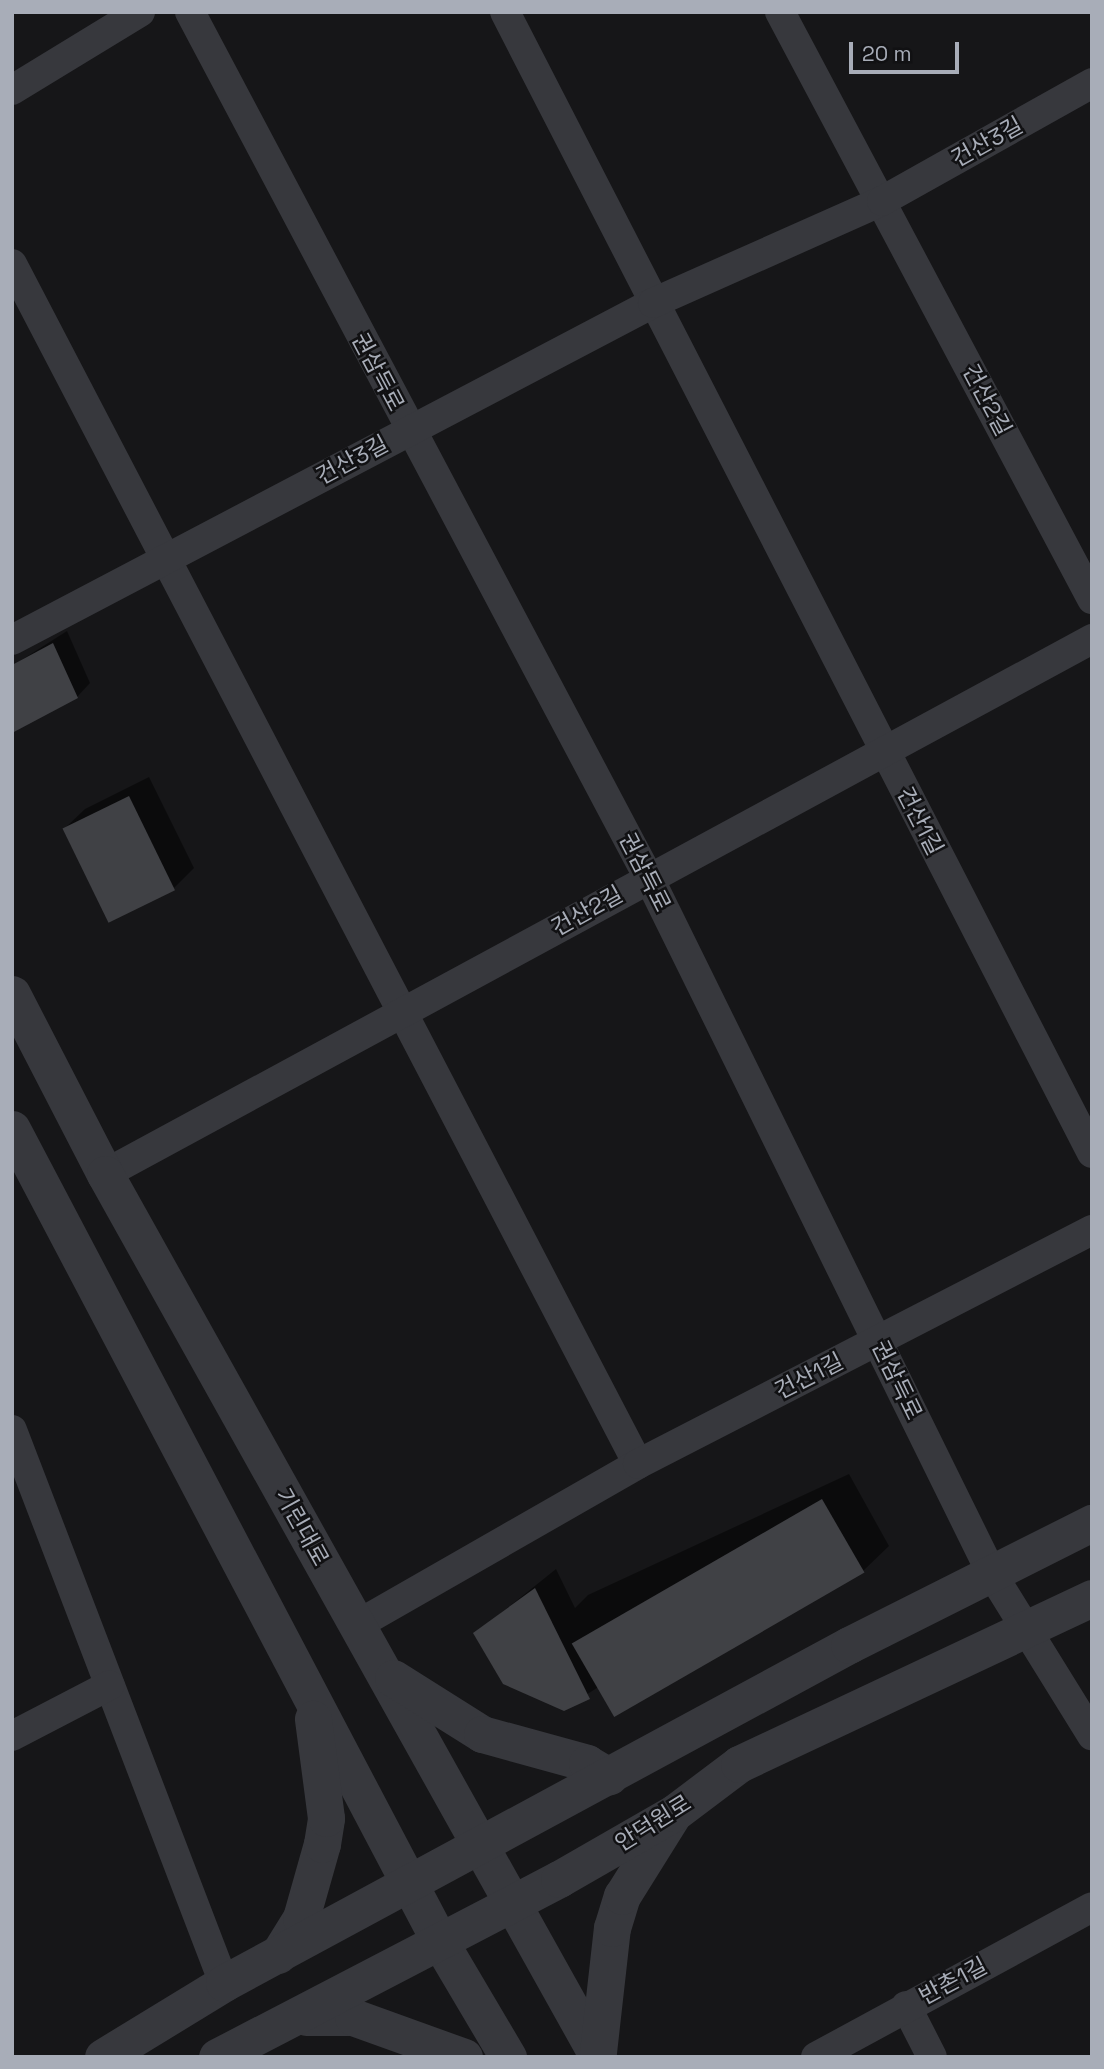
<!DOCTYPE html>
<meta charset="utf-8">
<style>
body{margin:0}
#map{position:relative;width:1104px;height:2069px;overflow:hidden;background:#161618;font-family:"Space Grotesk","Noto Sans KR",sans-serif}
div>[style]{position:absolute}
.shadow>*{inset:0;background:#0007}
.building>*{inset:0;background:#404145;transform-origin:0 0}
.minor>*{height:30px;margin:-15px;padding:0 15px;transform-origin:15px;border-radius:15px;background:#37383d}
.tertiary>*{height:37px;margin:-18.5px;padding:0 18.5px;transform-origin:18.5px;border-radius:18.5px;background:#37383d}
span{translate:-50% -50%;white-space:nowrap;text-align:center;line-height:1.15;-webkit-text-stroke:5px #111113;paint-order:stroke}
.street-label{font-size:23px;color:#a8adb8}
.frame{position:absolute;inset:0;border:14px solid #a8adb8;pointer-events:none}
.scale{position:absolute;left:849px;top:42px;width:110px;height:32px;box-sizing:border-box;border:4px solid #a8adb8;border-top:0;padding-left:9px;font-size:21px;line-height:24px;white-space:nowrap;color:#a8adb8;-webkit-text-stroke:5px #111113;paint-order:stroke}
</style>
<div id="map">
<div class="shadow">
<i style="clip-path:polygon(67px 631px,90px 683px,77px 697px,12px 666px)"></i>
<i style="clip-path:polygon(149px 777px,194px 868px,174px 888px,64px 829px,85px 809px)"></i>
<i style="clip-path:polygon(849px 1474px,889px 1546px,863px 1571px,604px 1693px,600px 1686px,564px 1709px,476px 1633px,556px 1569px,575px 1608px,588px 1595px)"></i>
</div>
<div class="building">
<i style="clip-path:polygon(53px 643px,78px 698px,12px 733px,12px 665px)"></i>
<i style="left:129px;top:796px;width:105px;height:74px;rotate:64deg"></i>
<i style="left:822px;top:1499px;width:85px;height:289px;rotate:60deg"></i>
<i style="clip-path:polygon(535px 1588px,590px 1699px,564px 1711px,503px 1684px,473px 1633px)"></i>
</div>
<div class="minor">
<i style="left:190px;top:12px;width:980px;rotate:62.08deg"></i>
<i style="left:649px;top:878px;width:776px;rotate:63.77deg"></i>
<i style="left:992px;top:1574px;width:190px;rotate:58.2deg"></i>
<i style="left:505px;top:12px;width:1283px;rotate:62.78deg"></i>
<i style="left:780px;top:12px;width:665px;rotate:62.01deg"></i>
<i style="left:12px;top:90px;width:150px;rotate:-31.4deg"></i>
<i style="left:12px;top:264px;width:1353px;rotate:62.45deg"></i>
<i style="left:12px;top:640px;width:724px;rotate:-27.73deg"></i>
<i style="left:653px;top:303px;width:251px;rotate:-24deg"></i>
<i style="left:882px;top:201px;width:241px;rotate:-29.3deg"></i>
<i style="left:105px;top:1174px;width:1123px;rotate:-28.46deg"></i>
<i style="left:12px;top:1430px;width:592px;rotate:69.03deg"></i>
<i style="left:357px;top:1625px;width:324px;rotate:-29.8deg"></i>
<i style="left:638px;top:1464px;width:511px;rotate:-27.27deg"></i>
<i style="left:12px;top:1736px;width:110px;rotate:-27.5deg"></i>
<i style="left:906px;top:2006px;width:57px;rotate:63deg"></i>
<i style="left:816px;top:2057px;width:314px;rotate:-28.5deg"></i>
</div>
<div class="tertiary">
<i style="left:12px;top:994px;width:203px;rotate:62.7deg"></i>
<i style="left:105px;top:1174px;width:1011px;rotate:60.82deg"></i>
<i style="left:12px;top:1129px;width:919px;rotate:62.24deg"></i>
<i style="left:440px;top:1942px;width:134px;rotate:59.4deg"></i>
<i style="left:393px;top:1678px;width:105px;rotate:32.2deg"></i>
<i style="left:482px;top:1734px;width:109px;rotate:15.4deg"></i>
<i style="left:587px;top:1763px;width:26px;rotate:31deg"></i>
<i style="left:278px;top:1955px;width:44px;rotate:-58.1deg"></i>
<i style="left:301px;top:1918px;width:77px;rotate:-74.2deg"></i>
<i style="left:322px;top:1844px;width:26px;rotate:-81deg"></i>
<i style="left:326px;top:1818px;width:100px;rotate:-97.5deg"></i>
<i style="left:306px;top:2017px;width:47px"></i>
<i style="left:353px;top:2017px;width:118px;rotate:19.8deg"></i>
<i style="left:598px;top:2052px;width:125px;rotate:-83.6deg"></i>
<i style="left:612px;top:1928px;width:34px;rotate:-73deg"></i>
<i style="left:622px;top:1896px;width:94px;rotate:-58deg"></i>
<i style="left:103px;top:2057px;width:142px;rotate:-31.4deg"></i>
<i style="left:224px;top:1983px;width:711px;rotate:-28.4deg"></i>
<i style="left:849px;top:1645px;width:272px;rotate:-26.7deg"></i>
<i style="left:217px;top:2057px;width:386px;rotate:-27.5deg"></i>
<i style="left:559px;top:1879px;width:133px;rotate:-29.9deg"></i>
<i style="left:674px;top:1813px;width:81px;rotate:-37deg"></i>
<i style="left:739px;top:1764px;width:390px;rotate:-25.2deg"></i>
</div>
<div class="street-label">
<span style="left:987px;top:142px;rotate:-29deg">건산3길</span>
<span style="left:378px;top:372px;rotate:62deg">권삼득로</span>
<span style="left:987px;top:400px;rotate:62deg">건산2길</span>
<span style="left:352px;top:460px;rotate:-28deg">건산3길</span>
<span style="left:920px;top:821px;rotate:63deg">건산1길</span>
<span style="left:645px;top:872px;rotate:63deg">권삼득로</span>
<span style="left:587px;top:911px;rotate:-29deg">건산2길</span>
<span style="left:809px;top:1376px;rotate:-27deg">건산1길</span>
<span style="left:897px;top:1380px;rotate:64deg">권삼득로</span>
<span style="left:302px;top:1527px;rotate:61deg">기린대로</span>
<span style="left:653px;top:1823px;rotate:-32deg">안덕원로</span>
<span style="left:953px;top:1981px;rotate:-28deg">반촌1길</span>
</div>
<div class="frame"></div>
<div class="scale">20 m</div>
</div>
